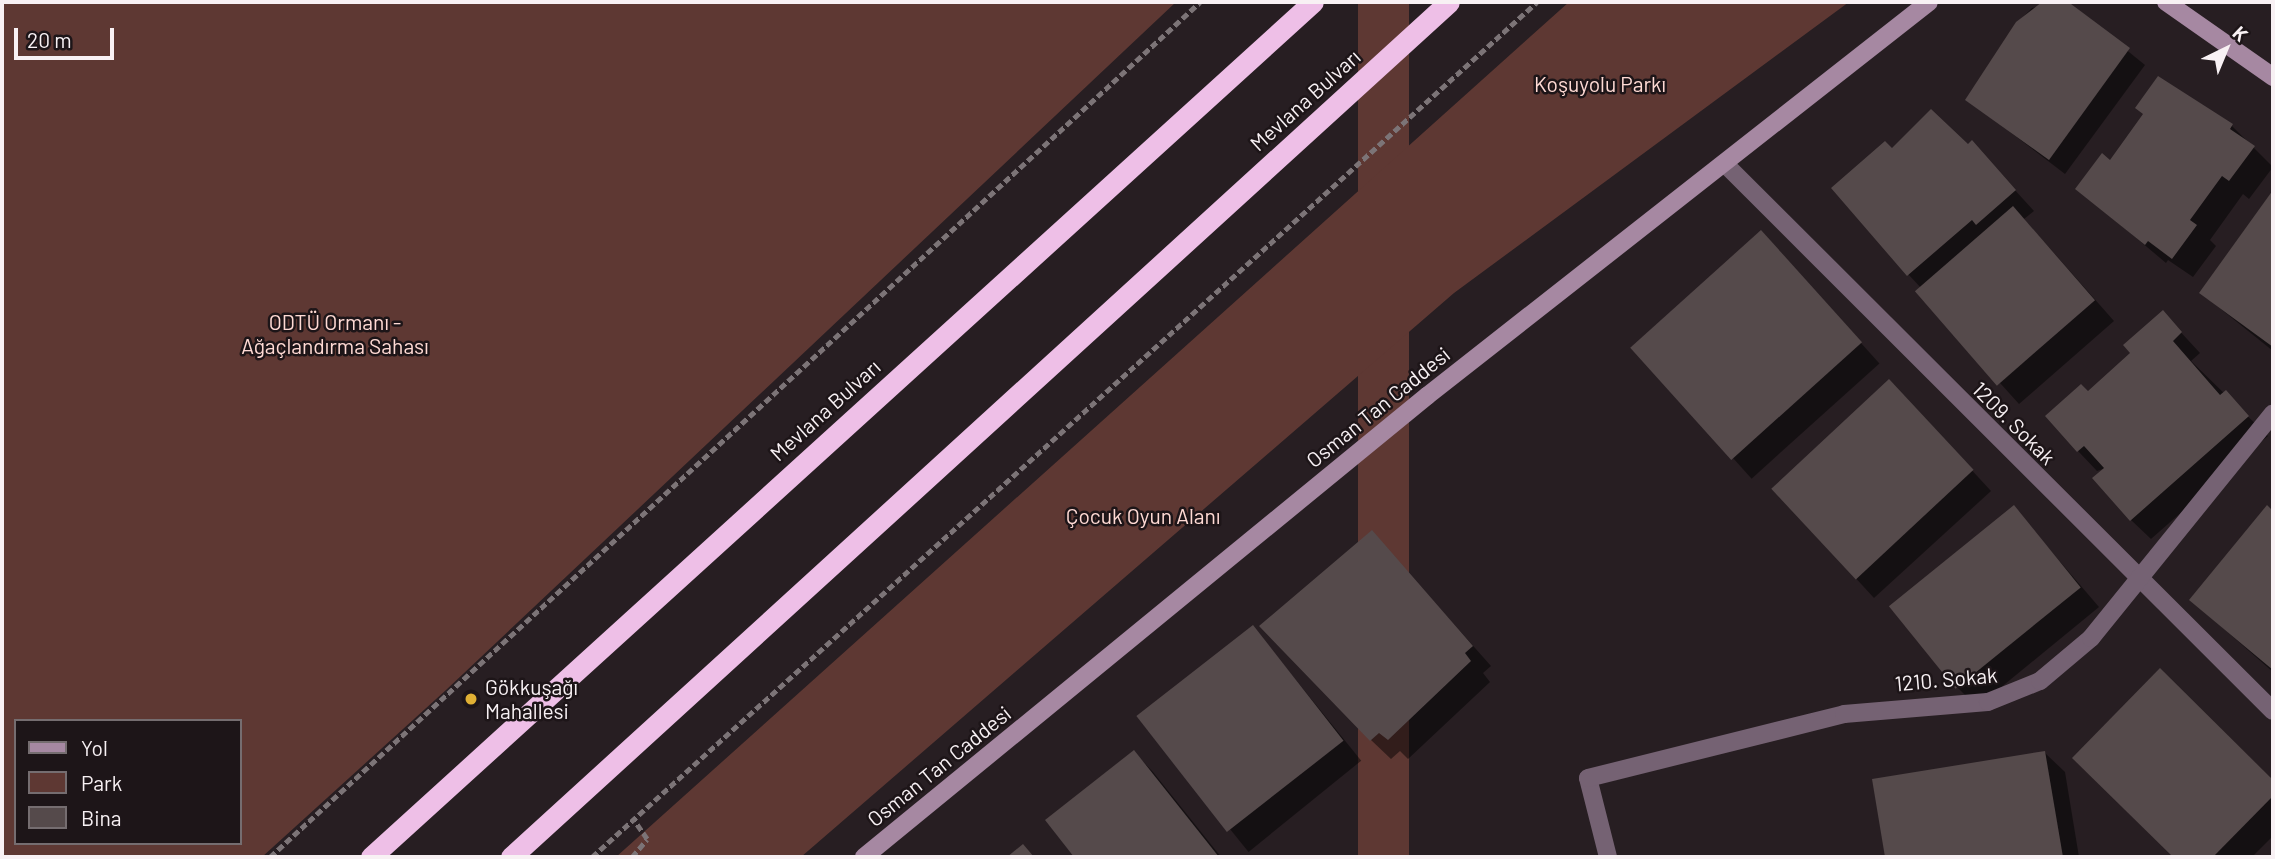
<!DOCTYPE html>
<meta charset="utf-8">
<style>
body{margin:0}
#map{position:relative;width:2275px;height:859px;overflow:hidden;background:#271e22;font-family:Barlow,sans-serif}
div>[style]{position:absolute}
.green>*{inset:0;background:#5e3833;transform-origin:0 0}
.shadow>*{inset:0;background:#0007;transform-origin:0 0}
.building>*{inset:0;background:#554a4b;transform-origin:0 0}
.path>*{height:4.5px;margin-top:-2.25px;transform-origin:0;background:repeating-linear-gradient(90deg,#7c7477 0 7px,transparent 0 10.5px)}
.street>*{height:18px;margin:-9px;padding:0 9px;transform-origin:9px;border-radius:9px;background:#756273}
.secondary>*{height:18px;margin:-9px;padding:0 9px;transform-origin:9px;border-radius:9px;background:#a688a2}
.highway>*{height:21px;margin:-10.5px;padding:0 10.5px;transform-origin:10.5px;border-radius:10.5px;background:#eebfe7}
.dots>*{width:19px;height:19px;translate:-50% -50%;box-sizing:border-box;border:4px solid #1d1518;border-radius:50%}
span{translate:-50% -50%;white-space:nowrap;text-align:center;line-height:1.15;-webkit-text-stroke:5px #1d1518;paint-order:stroke}
.park-label{font-size:21px;color:#ffdad4}
.street-label{font-size:21px;color:#f8f1f4}
.poi-label{font-size:21px;color:#f8f1f4}
.left{translate:0 -50%;text-align:left}
.frame{position:absolute;inset:0;border:4px solid #f8f1f4;pointer-events:none}
.legend{position:absolute;left:14px;top:719px;width:228px;height:126px;box-sizing:border-box;background:#1d1518;border:2px solid #756d70;margin:0;padding:9px 12px;list-style:none;font-size:21px;color:#f8f1f4}
.legend li{display:flex;align-items:center;gap:14px;height:35px}
.legend b{width:35px;border:2px solid #756d70}
.north{position:absolute;left:2191px;top:14px;width:70px;height:70px;-webkit-text-stroke:5px #1d1518;paint-order:stroke;rotate:43deg;font-size:19px;font-weight:700;line-height:28px;text-align:center;color:#f8f1f4}
.north::after{content:'';display:block;margin:auto;width:24px;height:32px;background:#f8f1f4;clip-path:polygon(50% 0,100% 100%,50% 72%,0 100%)}
.scale{position:absolute;left:14px;top:28px;width:100px;height:32px;box-sizing:border-box;border:4px solid #f8f1f4;border-top:0;padding-left:9px;font-size:21px;line-height:24px;white-space:nowrap;color:#f8f1f4;-webkit-text-stroke:5px #1d1518;paint-order:stroke}
</style>
<div id="map">
<div class="green">
<i style="clip-path:polygon(evenodd,2px 2px,1176px 2px,446px 690px,262px 857px,2px 857px,2px 2px,16px 721px,240px 721px,240px 843px,16px 843px,16px 721px)"></i>
<i style="left:1358px;top:2px;width:51px;height:1272px"></i>
<i style="clip-path:polygon(1569px 2px,1849px 2px,1454px 293px,801px 857px,616px 857px)"></i>
</div>
<div class="shadow">
<i style="clip-path:polygon(2054px 3px,2071px 5px,2145px 65px,2065px 174px,1967px 99px,2017px 23px,2032px 8px)"></i>
<i style="clip-path:polygon(2159px 78px,2232px 126px,2273px 167px,2249px 199px,2243px 194px,2210px 240px,2216px 246px,2193px 277px,2168px 260px,2166px 263px,2078px 189px,2111px 162px,2145px 115px)"></i>
<i style="clip-path:polygon(1972px 143px,2034px 211px,2024px 219px,2114px 321px,2019px 404px,1918px 292px,1922px 289px,1908px 274px,1892px 150px,1968px 147px)"></i>
<i style="clip-path:polygon(2273px 193px,2273px 351px,2201px 293px)"></i>
<i style="left:1761px;top:232px;width:177px;height:172px;rotate:48deg"></i>
<i style="clip-path:polygon(2163px 313px,2200px 353px,2191px 361px,2268px 436px,2151px 539px,2131px 520px,2106px 468px,2097px 471px,2078px 451px,2088px 393px,2132px 354px)"></i>
<i style="clip-path:polygon(1908px 401px,1991px 491px,1874px 598px,1773px 488px)"></i>
<i style="clip-path:polygon(2014px 508px,2099px 607px,1977px 707px,1957px 687px)"></i>
<i style="clip-path:polygon(2267px 508px,2273px 513px,2273px 672px,2191px 600px)"></i>
<i style="clip-path:polygon(1372px 532px,1491px 666px,1483px 673px,1490px 682px,1408px 759px,1400px 751px,1391px 759px,1371px 740px)"></i>
<i style="left:1253px;top:627px;width:172px;height:145px;rotate:51deg"></i>
<i style="clip-path:polygon(2160px 671px,2273px 782px,2273px 836px,2252px 857px,2176px 857px,2075px 758px)"></i>
<i style="clip-path:polygon(1134px 752px,1153px 772px,1221px 857px,1077px 857px,1048px 820px)"></i>
<i style="clip-path:polygon(2045px 753px,2065px 772px,2079px 857px,1887px 857px,1874px 781px)"></i>
</div>
<div class="building">
<i style="clip-path:polygon(2042px 2px,2071px 4px,2130px 48px,2049px 160px,1965px 100px,2016px 22px)"></i>
<i style="clip-path:polygon(2158px 76px,2233px 124px,2230px 129px,2255px 146px,2229px 181px,2222px 176px,2190px 220px,2197px 225px,2172px 259px,2148px 241px,2145px 245px,2075px 189px,2102px 153px,2110px 160px,2143px 114px,2135px 108px)"></i>
<i style="clip-path:polygon(1931px 109px,1968px 144px,1972px 140px,2016px 190px,1976px 225px,1972px 220px,1907px 276px,1831px 188px,1885px 141px,1892px 148px)"></i>
<i style="clip-path:polygon(2273px 190px,2273px 347px,2199px 293px)"></i>
<i style="left:2013px;top:206px;width:125px;height:130px;rotate:49deg"></i>
<i style="left:1761px;top:230px;width:151px;height:176px;rotate:48deg"></i>
<i style="clip-path:polygon(2163px 310px,2182px 332px,2173px 341px,2220px 395px,2226px 390px,2249px 416px,2130px 521px,2092px 478px,2104px 468px,2084px 446px,2077px 452px,2045px 416px,2081px 384px,2088px 391px,2130px 353px,2123px 345px)"></i>
<i style="left:1889px;top:379px;width:124px;height:161px;rotate:47deg"></i>
<i style="left:2014px;top:505px;width:106px;height:161px;rotate:51deg"></i>
<i style="clip-path:polygon(2267px 505px,2273px 511px,2273px 670px,2189px 600px)"></i>
<i style="clip-path:polygon(1372px 530px,1473px 646px,1465px 653px,1471px 661px,1388px 740px,1379px 733px,1370px 741px,1259px 626px)"></i>
<i style="left:1253px;top:625px;width:147px;height:148px;rotate:52deg"></i>
<i style="clip-path:polygon(2160px 668px,2273px 780px,2273px 796px,2213px 857px,2173px 857px,2072px 758px)"></i>
<i style="clip-path:polygon(1134px 750px,1219px 857px,1074px 857px,1045px 820px)"></i>
<i style="clip-path:polygon(2045px 751px,2063px 857px,1885px 857px,1872px 779px)"></i>
<i style="clip-path:polygon(1023px 844px,1034px 857px,1007px 857px)"></i>
</div>
<div class="path">
<i style="left:270px;top:857px;width:1263px;rotate:-42.59deg"></i>
<i style="left:592px;top:857px;width:1274px;rotate:-42.14deg"></i>
<i style="left:632px;top:857px;width:23px;rotate:-50deg"></i>
<i style="left:647px;top:839px;width:24px;rotate:-125deg"></i>
</div>
<div class="street">
<i style="left:1725px;top:164px;width:774px;rotate:44.95deg"></i>
<i style="left:1608px;top:857px;width:81px;rotate:-104.2deg"></i>
<i style="left:1588px;top:778px;width:264px;rotate:-14deg"></i>
<i style="left:1844px;top:714px;width:144px;rotate:-4.8deg"></i>
<i style="left:1988px;top:702px;width:56px;rotate:-22deg"></i>
<i style="left:2040px;top:681px;width:67px;rotate:-40.1deg"></i>
<i style="left:2091px;top:638px;width:289px;rotate:-51deg"></i>
</div>
<div class="secondary">
<i style="left:2166px;top:2px;width:131px;rotate:35deg"></i>
<i style="left:864px;top:857px;width:728px;rotate:-39.31deg"></i>
<i style="left:1427px;top:396px;width:638px;rotate:-38.13deg"></i>
</div>
<div class="highway">
<i style="left:371px;top:857px;width:1272px;rotate:-42.23deg"></i>
<i style="left:511px;top:857px;width:1269px;rotate:-42.35deg"></i>
</div>
<div class="dots">
<i style="left:471px;top:699px;background:#e0b034"></i>
</div>
<div class="park-label">
<span style="left:1600px;top:84px">Koşuyolu Parkı</span>
<span style="left:335px;top:334px">ODTÜ Ormanı -<br>Ağaçlandırma Sahası</span>
<span style="left:1143px;top:516px">Çocuk Oyun Alanı</span>
</div>
<div class="street-label">
<span style="left:1305px;top:100px;rotate:-42deg">Mevlana Bulvarı</span>
<span style="left:1378px;top:407px;rotate:-39deg">Osman Tan Caddesi</span>
<span style="left:825px;top:410px;rotate:-42deg">Mevlana Bulvarı</span>
<span style="left:2014px;top:423px;rotate:45deg">1209. Sokak</span>
<span style="left:1946px;top:679px;rotate:-5deg">1210. Sokak</span>
<span style="left:939px;top:766px;rotate:-39deg">Osman Tan Caddesi</span>
</div>
<div class="poi-label">
<span class="left" style="left:485px;top:699px">Gökkuşağı<br>Mahallesi</span>
</div>
<div class="frame"></div>
<ul class="legend">
<li><b style="height:9px;background:#a688a2"></b>Yol</li>
<li><b style="height:19px;background:#5e3833"></b>Park</li>
<li><b style="height:19px;background:#554a4b"></b>Bina</li>
</ul>
<div class="north">K</div>
<div class="scale">20 m</div>
</div>
